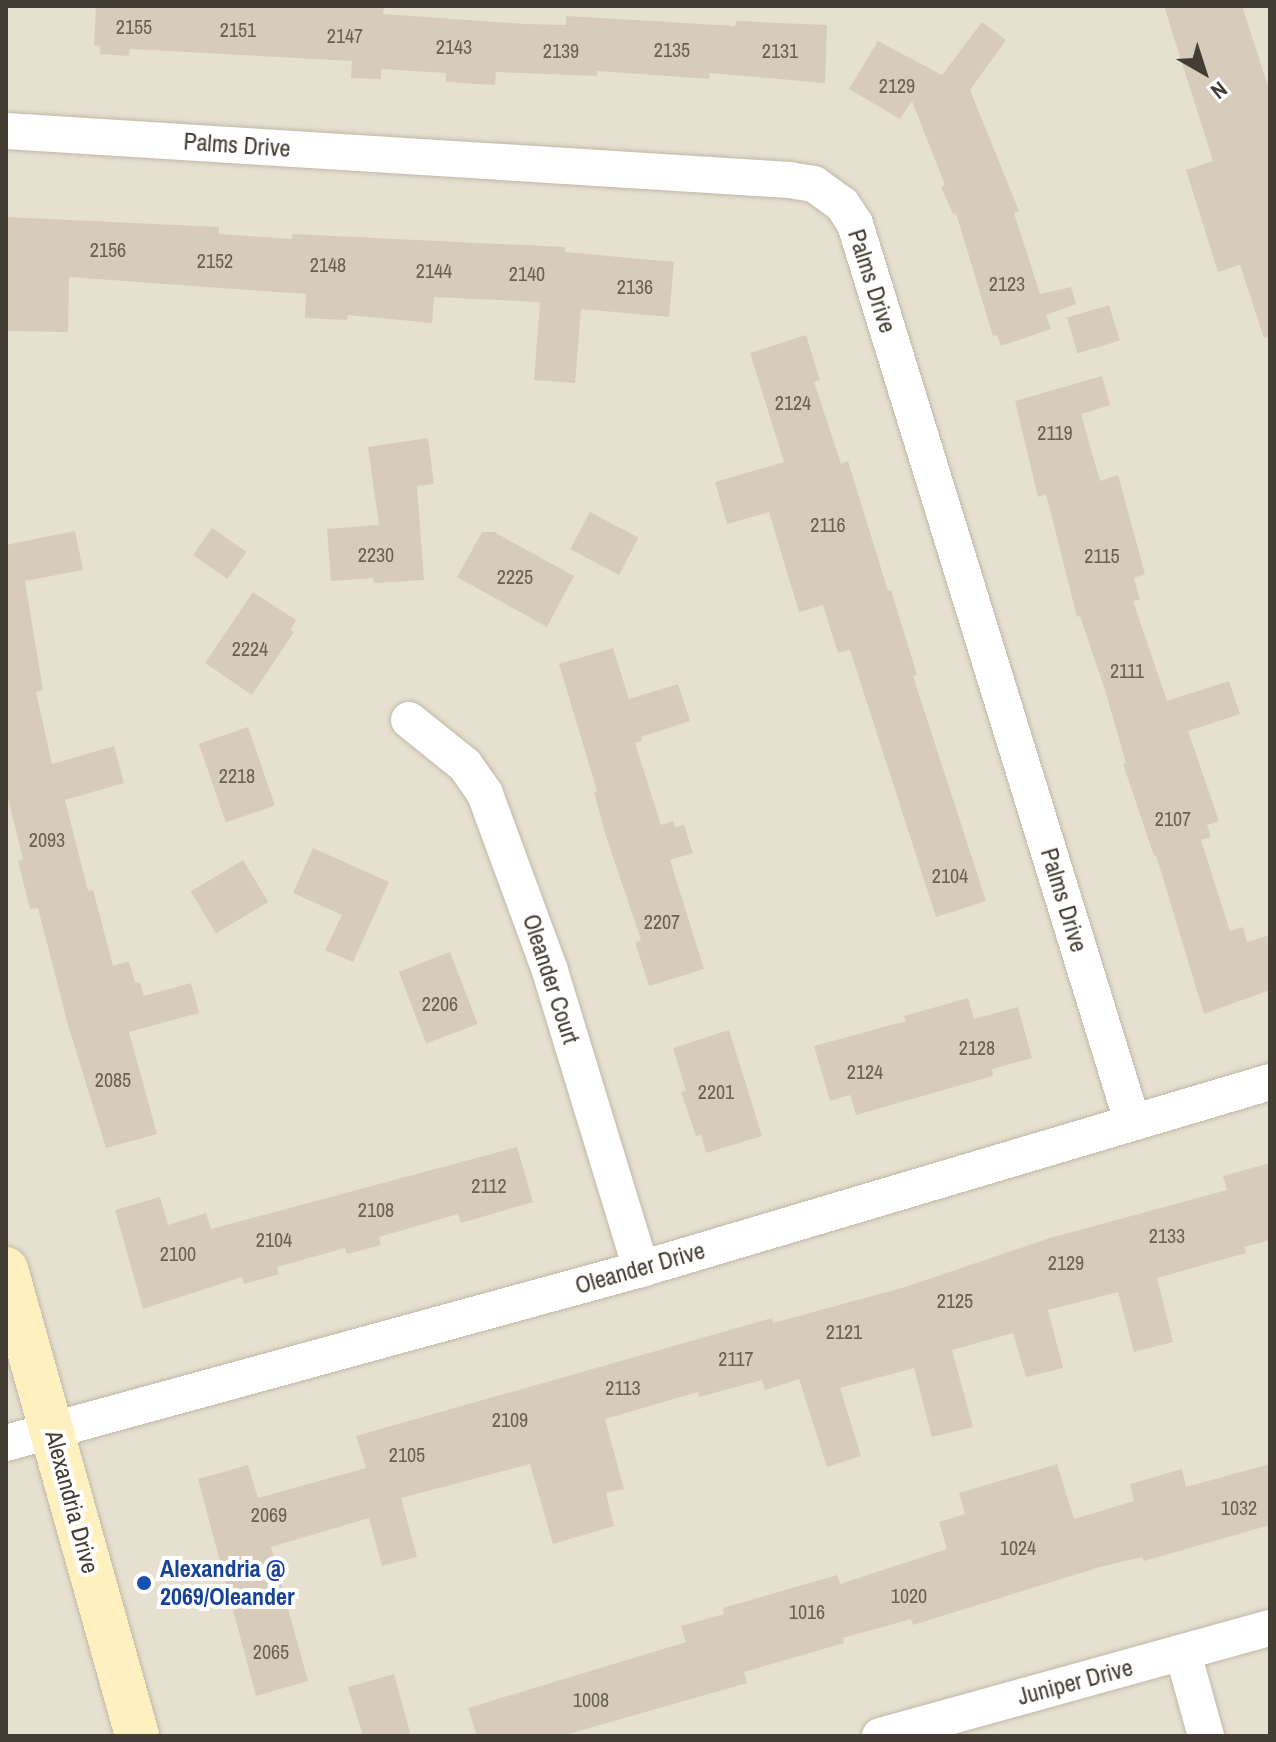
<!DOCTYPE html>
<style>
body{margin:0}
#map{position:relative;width:1276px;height:1742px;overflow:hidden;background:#f2eee2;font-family:"Archivo Narrow",sans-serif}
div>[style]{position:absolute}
.residential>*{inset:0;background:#e6e0d0;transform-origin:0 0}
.building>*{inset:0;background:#d7ccbb;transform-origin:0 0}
.roads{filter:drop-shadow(0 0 2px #c0b8a8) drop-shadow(0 0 2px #c0b8a8)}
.street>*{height:36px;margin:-18px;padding:0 18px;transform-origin:18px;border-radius:18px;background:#fff}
.secondary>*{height:44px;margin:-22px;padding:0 22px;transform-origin:22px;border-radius:22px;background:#fff1bf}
.dots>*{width:22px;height:22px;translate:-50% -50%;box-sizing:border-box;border:4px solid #fff;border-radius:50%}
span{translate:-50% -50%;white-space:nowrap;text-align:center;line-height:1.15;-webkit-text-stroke:8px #fff;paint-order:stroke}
.number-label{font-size:20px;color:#696155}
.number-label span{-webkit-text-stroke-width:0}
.street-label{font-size:24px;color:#443d33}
.transit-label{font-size:24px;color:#164399;font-weight:700}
.left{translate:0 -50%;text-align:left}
.frame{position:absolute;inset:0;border:8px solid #443d33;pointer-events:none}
.north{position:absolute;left:1164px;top:32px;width:80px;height:80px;-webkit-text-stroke:6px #fff;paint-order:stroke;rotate:141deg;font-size:22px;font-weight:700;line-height:32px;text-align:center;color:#443d33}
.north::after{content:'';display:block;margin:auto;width:28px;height:36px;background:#443d33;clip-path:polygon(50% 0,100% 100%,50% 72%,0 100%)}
</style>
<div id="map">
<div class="residential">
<i style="left:6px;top:6px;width:1264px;height:1730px"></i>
</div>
<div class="building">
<i style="clip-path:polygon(96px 6px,384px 6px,383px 14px,526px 24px,566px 25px,566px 16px,735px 26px,736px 21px,827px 25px,825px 83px,710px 73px,709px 79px,597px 71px,597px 76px,496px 72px,495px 85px,446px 82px,446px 73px,381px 69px,381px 79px,351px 78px,352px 61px,130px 49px,129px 56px,100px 54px,100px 46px,94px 45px)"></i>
<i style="clip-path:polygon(1164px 6px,1242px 6px,1270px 92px,1270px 337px,1264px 338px,1240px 265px,1218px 272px,1186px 170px,1213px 161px)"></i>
<i style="clip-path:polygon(982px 22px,1006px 40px,970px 90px,1019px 211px,1014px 213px,1040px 294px,1071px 287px,1076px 304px,1046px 315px,1051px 329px,1001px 346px,997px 335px,993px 336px,956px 213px,953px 214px,941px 187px,945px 185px,912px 101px,900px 119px,849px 89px,878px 41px,942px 75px)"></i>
<i style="clip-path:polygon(6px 217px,219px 227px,219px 234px,292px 239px,292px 234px,565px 247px,565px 252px,674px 262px,669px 317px,581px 309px,575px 383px,534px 380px,540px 302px,434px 297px,432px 323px,348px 315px,347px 320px,305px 318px,306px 294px,69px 277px,68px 332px,6px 331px)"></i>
<i style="left:1109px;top:305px;width:37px;height:44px;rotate:73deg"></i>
<i style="clip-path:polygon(806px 335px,820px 380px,814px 382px,841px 464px,848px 461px,888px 591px,891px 590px,917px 675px,913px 676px,986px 901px,936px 917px,850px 650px,838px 653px,823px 605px,799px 612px,769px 512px,727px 524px,715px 482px,784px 462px,750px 353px)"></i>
<i style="clip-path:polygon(1102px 376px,1110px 405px,1081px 414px,1100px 481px,1118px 475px,1145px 574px,1134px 578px,1140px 600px,1133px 601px,1167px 701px,1229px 681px,1240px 714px,1188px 731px,1219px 821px,1207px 825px,1211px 837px,1201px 840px,1230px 931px,1243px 927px,1247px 942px,1270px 935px,1270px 990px,1204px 1014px,1156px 855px,1154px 856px,1123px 764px,1126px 763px,1105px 690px,1080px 616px,1077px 617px,1046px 494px,1038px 497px,1015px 401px)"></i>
<i style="clip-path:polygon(428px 438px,434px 484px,417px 486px,424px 580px,374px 583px,373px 578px,331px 581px,327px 529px,379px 525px,368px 447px)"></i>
<i style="left:590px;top:512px;width:55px;height:42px;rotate:28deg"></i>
<i style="left:212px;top:528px;width:42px;height:33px;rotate:35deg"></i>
<i style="clip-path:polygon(75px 531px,83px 570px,25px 581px,43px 690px,36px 692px,52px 764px,114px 746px,124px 783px,65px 800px,88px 891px,93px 890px,113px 966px,129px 961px,135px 983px,140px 982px,144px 996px,191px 983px,199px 1013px,129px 1032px,157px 1134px,106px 1148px,68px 1025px,38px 908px,30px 909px,18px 861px,23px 859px,6px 790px,6px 545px)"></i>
<i style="clip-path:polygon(482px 532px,494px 532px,574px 576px,547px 627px,457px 577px)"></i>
<i style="clip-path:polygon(253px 592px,296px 620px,290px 630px,294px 632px,252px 695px,205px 663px)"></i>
<i style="clip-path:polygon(613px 648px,629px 699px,678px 684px,690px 721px,641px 737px,642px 741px,635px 743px,661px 825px,673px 821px,675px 827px,684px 825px,693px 853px,670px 860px,704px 969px,649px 986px,635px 942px,641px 940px,605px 833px,594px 792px,597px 791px,559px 664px)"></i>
<i style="left:248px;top:727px;width:83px;height:52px;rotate:71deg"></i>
<i style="clip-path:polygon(313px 848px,389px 882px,353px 962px,325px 950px,342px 915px,293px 893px)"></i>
<i style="left:243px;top:860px;width:49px;height:61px;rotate:59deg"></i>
<i style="left:450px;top:952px;width:77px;height:55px;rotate:69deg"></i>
<i style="clip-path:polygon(968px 998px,974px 1019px,1018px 1007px,1032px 1058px,992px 1069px,993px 1076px,856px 1115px,850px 1095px,830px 1101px,814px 1046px,906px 1021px,904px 1016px)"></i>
<i style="clip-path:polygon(729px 1030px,762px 1136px,706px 1153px,701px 1135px,696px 1136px,681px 1092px,686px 1091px,673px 1048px)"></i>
<i style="clip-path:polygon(517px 1147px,533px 1202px,461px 1223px,458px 1214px,379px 1237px,381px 1245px,347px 1254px,345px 1248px,277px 1267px,279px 1274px,244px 1284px,242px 1277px,143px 1309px,115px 1210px,160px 1197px,168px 1225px,206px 1213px,211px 1229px)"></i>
<i style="clip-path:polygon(1270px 1163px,1270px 1240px,1244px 1247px,1246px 1253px,1157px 1278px,1173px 1342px,1134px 1352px,1118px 1292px,1048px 1310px,1063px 1368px,1026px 1377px,1013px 1333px,952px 1350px,973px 1427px,932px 1437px,914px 1368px,840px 1388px,861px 1456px,827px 1467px,799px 1379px,765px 1390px,762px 1380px,699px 1397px,698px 1392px,605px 1419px,624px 1489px,606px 1493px,614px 1526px,553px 1544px,530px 1464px,401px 1498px,417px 1557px,382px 1566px,369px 1518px,271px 1547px,308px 1681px,256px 1696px,198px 1479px,248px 1465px,258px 1498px,366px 1468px,356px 1436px,772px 1318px,773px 1323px,905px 1287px,1050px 1238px,1227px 1190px,1223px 1176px)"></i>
<i style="clip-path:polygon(1057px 1464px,1074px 1519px,1134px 1501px,1130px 1484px,1182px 1469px,1186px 1487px,1270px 1464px,1270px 1525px,1144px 1561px,1142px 1557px,1100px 1567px,913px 1625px,911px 1619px,843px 1638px,844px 1643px,744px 1672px,747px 1683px,561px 1736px,477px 1736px,468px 1708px,686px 1642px,681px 1626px,724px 1614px,723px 1608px,837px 1575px,840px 1584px,947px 1549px,939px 1522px,965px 1514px,959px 1493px)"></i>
<i style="clip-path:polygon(394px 1674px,411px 1736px,363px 1736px,348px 1687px)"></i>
</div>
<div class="roads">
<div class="street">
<i style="left:6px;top:131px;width:785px;rotate:3.58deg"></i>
<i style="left:789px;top:180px;width:25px;rotate:9deg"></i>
<i style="left:814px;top:184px;width:34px;rotate:36deg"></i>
<i style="left:842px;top:204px;width:24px;rotate:57deg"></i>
<i style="left:855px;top:224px;width:939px;rotate:72.84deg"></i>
<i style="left:409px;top:720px;width:72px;rotate:38.8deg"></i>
<i style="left:465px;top:765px;width:35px;rotate:55deg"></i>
<i style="left:485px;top:794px;width:189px;rotate:69.8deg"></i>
<i style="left:550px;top:971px;width:312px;rotate:73deg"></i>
<i style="left:6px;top:1443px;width:658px;rotate:-15.32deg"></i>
<i style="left:641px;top:1269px;width:656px;rotate:-16.56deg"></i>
<i style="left:1183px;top:1653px;width:86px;rotate:74.5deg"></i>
<i style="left:880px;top:1736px;width:405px;rotate:-15.5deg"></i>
</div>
<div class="secondary">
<i style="left:6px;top:1269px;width:485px;rotate:74.3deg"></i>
</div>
</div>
<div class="dots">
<i style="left:144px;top:1583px;background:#1a4fb4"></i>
</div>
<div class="number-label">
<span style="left:134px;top:26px">2155</span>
<span style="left:238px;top:29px">2151</span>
<span style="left:345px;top:35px">2147</span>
<span style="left:454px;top:46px">2143</span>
<span style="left:672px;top:49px">2135</span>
<span style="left:561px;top:50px">2139</span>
<span style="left:780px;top:50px">2131</span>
<span style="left:897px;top:85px">2129</span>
<span style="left:108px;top:249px">2156</span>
<span style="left:215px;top:260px">2152</span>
<span style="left:328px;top:264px">2148</span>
<span style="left:434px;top:270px">2144</span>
<span style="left:527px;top:273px">2140</span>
<span style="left:1007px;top:283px">2123</span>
<span style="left:635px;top:286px">2136</span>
<span style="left:793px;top:402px">2124</span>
<span style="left:1055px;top:432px">2119</span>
<span style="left:828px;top:524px">2116</span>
<span style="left:376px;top:554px">2230</span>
<span style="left:1102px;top:555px">2115</span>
<span style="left:515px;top:576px">2225</span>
<span style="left:250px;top:648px">2224</span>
<span style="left:1127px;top:670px">2111</span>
<span style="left:237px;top:775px">2218</span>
<span style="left:1173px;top:818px">2107</span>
<span style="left:47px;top:839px">2093</span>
<span style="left:950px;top:875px">2104</span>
<span style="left:662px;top:921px">2207</span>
<span style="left:440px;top:1003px">2206</span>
<span style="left:977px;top:1047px">2128</span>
<span style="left:865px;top:1071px">2124</span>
<span style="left:113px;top:1079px">2085</span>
<span style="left:716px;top:1091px">2201</span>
<span style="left:489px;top:1185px">2112</span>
<span style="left:376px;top:1209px">2108</span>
<span style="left:1167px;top:1235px">2133</span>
<span style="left:274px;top:1239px">2104</span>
<span style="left:178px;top:1253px">2100</span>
<span style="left:1066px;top:1262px">2129</span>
<span style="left:955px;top:1300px">2125</span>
<span style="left:844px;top:1331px">2121</span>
<span style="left:736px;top:1358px">2117</span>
<span style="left:623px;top:1387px">2113</span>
<span style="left:510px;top:1419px">2109</span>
<span style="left:407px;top:1454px">2105</span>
<span style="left:1239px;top:1507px">1032</span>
<span style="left:269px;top:1514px">2069</span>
<span style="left:1018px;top:1547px">1024</span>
<span style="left:909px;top:1595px">1020</span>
<span style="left:807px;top:1611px">1016</span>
<span style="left:271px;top:1651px">2065</span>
<span style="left:591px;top:1699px">1008</span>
</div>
<div class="street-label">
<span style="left:237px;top:145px;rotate:4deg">Palms Drive</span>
<span style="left:872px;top:281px;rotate:72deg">Palms Drive</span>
<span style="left:1064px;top:900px;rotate:73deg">Palms Drive</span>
<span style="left:551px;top:979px;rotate:72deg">Oleander Court</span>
<span style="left:640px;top:1268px;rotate:-16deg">Oleander Drive</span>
<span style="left:72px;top:1502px;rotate:75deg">Alexandria Drive</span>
<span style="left:1075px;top:1682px;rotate:-15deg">Juniper Drive</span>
</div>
<div class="transit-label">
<span class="left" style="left:160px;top:1583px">Alexandria @<br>2069/Oleander</span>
</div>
<div class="frame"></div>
<div class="north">N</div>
</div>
